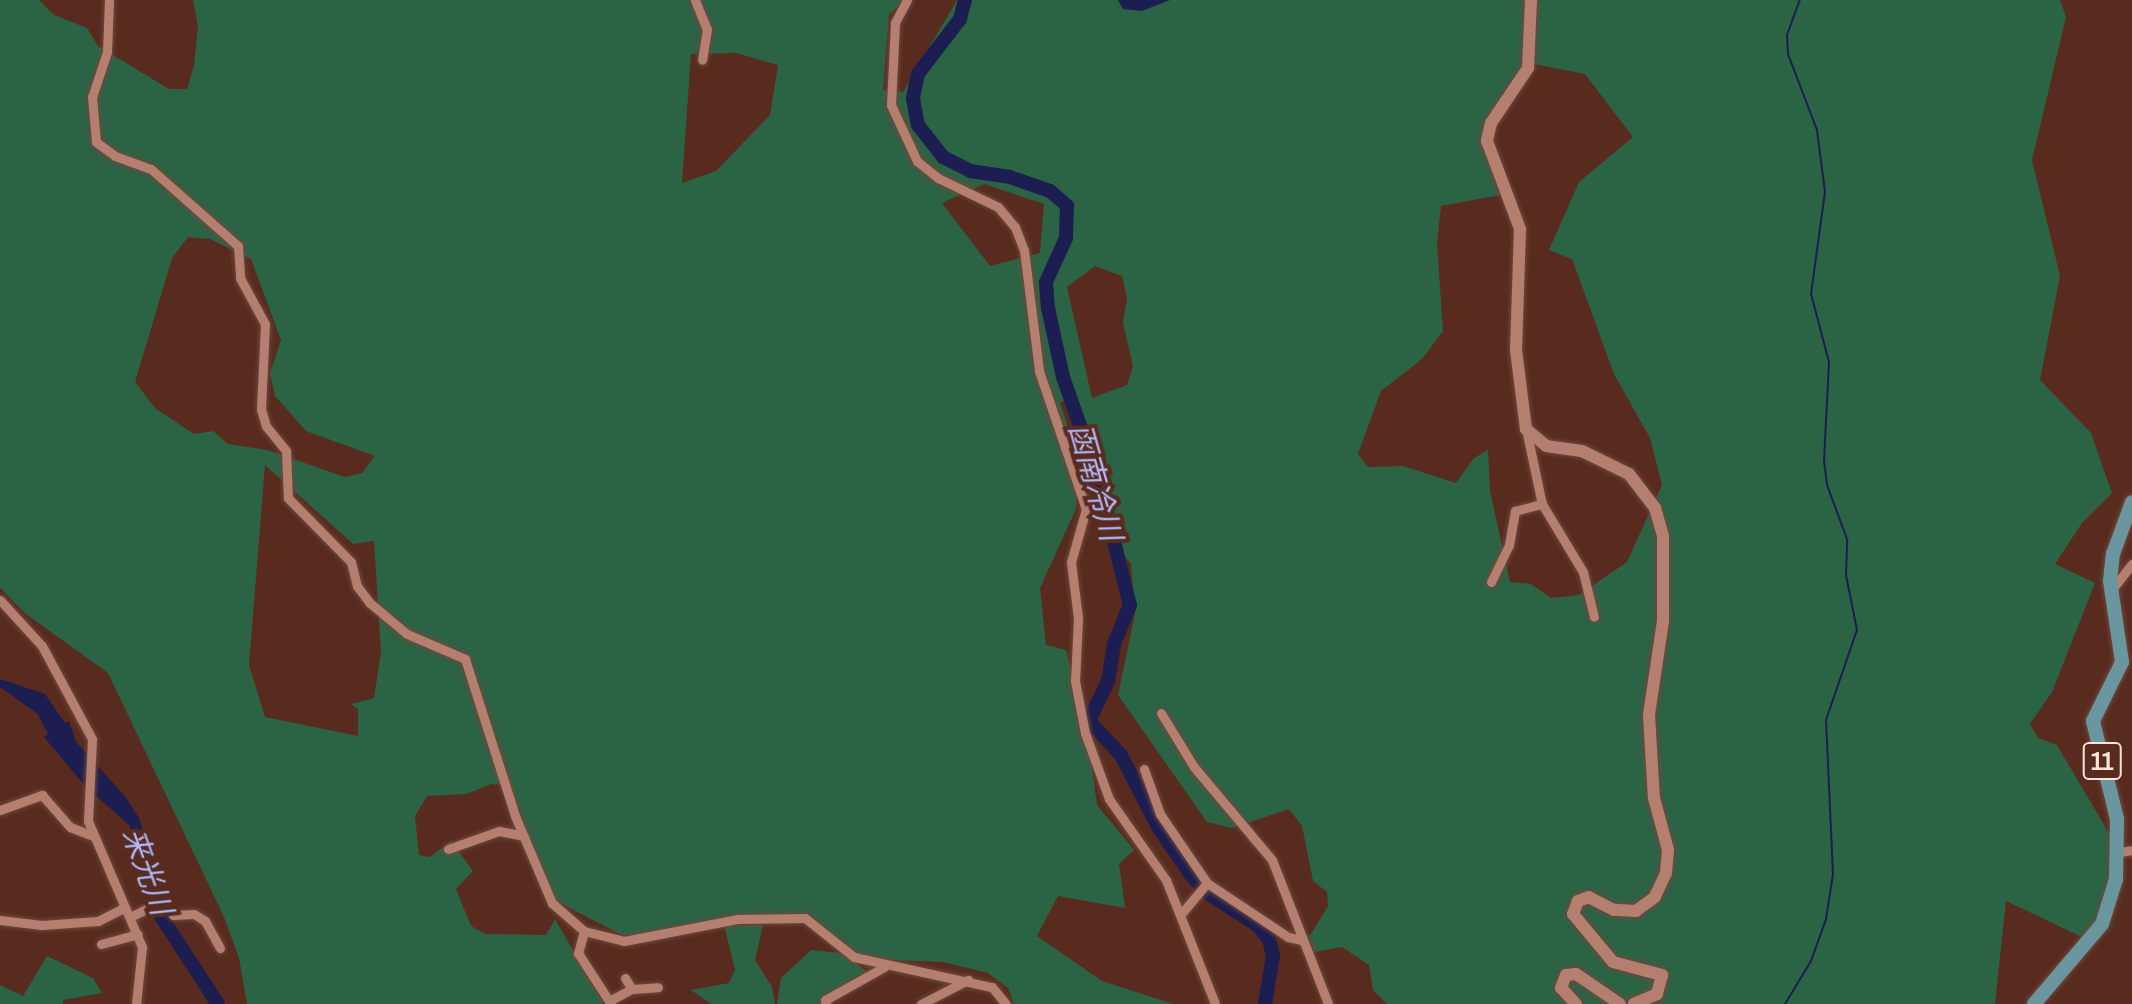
<!DOCTYPE html>
<meta charset="utf-8">
<style>
body{margin:0}
#map{position:relative;width:2132px;height:1004px;overflow:hidden;background:#582b1e;font-family:"Archivo Narrow","Noto Sans JP",sans-serif}
div>[style]{position:absolute}
.green>*{inset:0;background:#2b6445}
.water>*{inset:0;background:#1c1d50}
.stream>*{height:2px;margin:-1px;padding:0 1px;transform-origin:1px;border-radius:1px;background:#1c1d50}
.river>*{height:14px;margin:-7px;padding:0 7px;transform-origin:7px;border-radius:7px;background:#1c1d50}
.roads{filter:drop-shadow(0 0 2px #6e483d) drop-shadow(0 0 2px #6e483d)}
.minor>*{height:9px;margin:-4.5px;padding:0 4.5px;transform-origin:4.5px;border-radius:4.5px;background:#b47f6f}
.tertiary>*{height:12px;margin:-6px;padding:0 6px;transform-origin:6px;border-radius:6px;background:#b47f6f}
.primary>*{height:14px;margin:-7px;padding:0 7px;transform-origin:7px;border-radius:7px;background:#6a96a0}
span{translate:-50% -50%;white-space:nowrap;text-align:center;line-height:1.15;-webkit-text-stroke:8px #582b1e;paint-order:stroke}
.shield-label span{padding:2px 6px;background:#582b1e;border:2px solid;border-radius:6px;-webkit-text-stroke-width:0}
.shield-label{font-size:26px;color:#fbe4dc;font-weight:700}
.water-label{font-size:30px;color:#afb9fc;font-style:italic}
</style>
<div id="map">
<div class="green">
<i style="clip-path:polygon(evenodd,0 0,39px 0,54px 15px,87px 28px,98px 46px,169px 89px,187px 89px,194px 66px,198px 26px,193px 0,904px 0,889px 15px,883px 90px,903px 92px,957px 0,2060px 0,2066px 17px,2032px 160px,2060px 276px,2040px 380px,2091px 433px,2112px 493px,2082px 523px,2055px 564px,2095px 583px,2052px 692px,2030px 724px,2038px 738px,2057px 745px,2120px 852px,2108px 895px,2086px 939px,2006px 901px,1995px 1004px,1387px 1004px,1373px 990px,1369px 965px,1342px 947px,1314px 952px,1309px 937px,1328px 906px,1327px 892px,1313px 881px,1302px 826px,1289px 809px,1232px 828px,1207px 822px,1118px 695px,1135px 614px,1131px 564px,1098px 522px,1095px 500px,1101px 456px,1076px 398px,1060px 402px,1079px 460px,1076px 509px,1040px 588px,1046px 645px,1066px 650px,1087px 730px,1097px 805px,1134px 850px,1119px 864px,1125px 908px,1058px 896px,1037px 936px,1102px 981px,1173px 1004px,1014px 1004px,1008px 988px,988px 973px,943px 962px,857px 959px,803px 915px,720px 924px,658px 938px,622px 935px,554px 900px,506px 785px,491px 784px,467px 794px,427px 796px,415px 816px,419px 855px,430px 857px,451px 841px,473px 871px,456px 889px,471px 926px,486px 934px,546px 935px,555px 919px,604px 1004px,247px 1004px,239px 958px,224px 917px,108px 673px,26px 614px,0 588px,0 0,736px 53px,778px 65px,770px 115px,716px 171px,682px 183px,691px 54px,736px 53px,0 0,1524px 62px,1585px 74px,1633px 137px,1579px 182px,1549px 250px,1572px 259px,1614px 374px,1650px 438px,1662px 485px,1627px 562px,1579px 595px,1551px 598px,1531px 584px,1510px 582px,1490px 491px,1488px 450px,1474px 458px,1456px 483px,1403px 466px,1368px 467px,1358px 454px,1381px 391px,1422px 359px,1443px 331px,1437px 243px,1441px 206px,1500px 195px,1481px 142px,1524px 62px,0 0,984px 184px,1044px 204px,1040px 253px,990px 266px,942px 203px,984px 184px,0 0,188px 237px,210px 239px,251px 259px,281px 340px,270px 373px,275px 396px,306px 431px,375px 456px,362px 473px,345px 477px,267px 450px,228px 444px,213px 431px,194px 434px,155px 408px,135px 382px,172px 258px,188px 237px,0 0,1095px 266px,1122px 276px,1127px 298px,1123px 323px,1133px 366px,1127px 385px,1092px 398px,1067px 287px,1095px 266px,0 0,265px 465px,353px 544px,374px 541px,381px 652px,374px 698px,351px 704px,358px 709px,358px 736px,265px 717px,249px 665px,265px 465px)"></i>
<i style="clip-path:polygon(724px 925px,763px 925px,755px 960px,772px 987px,775px 1004px,711px 1004px,691px 990px,729px 983px,735px 970px)"></i>
<i style="clip-path:polygon(811px 950px,842px 953px,869px 973px,823px 1004px,777px 1004px,781px 978px)"></i>
<i style="clip-path:polygon(47px 956px,93px 978px,102px 993px,63px 1000px,63px 1004px,0 1004px,0 985px,23px 996px)"></i>
</div>
<div class="water">
<i style="clip-path:polygon(1118px 0,1170px 0,1142px 11px,1123px 9px)"></i>
<i style="clip-path:polygon(0 679px,45px 694px,65px 723px,69px 721px,76px 742px,124px 795px,139px 818px,154px 864px,153px 896px,129px 825px,85px 786px,44px 737px,48px 734px,38px 714px,0 687px)"></i>
</div>
<div class="stream">
<i style="left:1785px;top:1004px;width:50px;rotate:-58.8deg"></i>
<i style="left:1811px;top:961px;width:45px;rotate:-70.3deg"></i>
<i style="left:1826px;top:919px;width:46px;rotate:-81.2deg"></i>
<i style="left:1833px;top:874px;width:154px;rotate:-92.6deg"></i>
<i style="left:1826px;top:720px;width:95px;rotate:-71deg"></i>
<i style="left:1857px;top:630px;width:56px;rotate:-101.3deg"></i>
<i style="left:1846px;top:575px;width:36px;rotate:-88deg"></i>
<i style="left:1847px;top:539px;width:58px;rotate:-110.3deg"></i>
<i style="left:1827px;top:485px;width:24px;rotate:-97deg"></i>
<i style="left:1824px;top:461px;width:99px;rotate:-87.1deg"></i>
<i style="left:1829px;top:362px;width:70px;rotate:-104.8deg"></i>
<i style="left:1811px;top:294px;width:103px;rotate:-82.2deg"></i>
<i style="left:1825px;top:192px;width:63px;rotate:-97.4deg"></i>
<i style="left:1817px;top:130px;width:81px;rotate:-110.9deg"></i>
<i style="left:1788px;top:54px;width:19px;rotate:-93deg"></i>
<i style="left:1787px;top:35px;width:37px;rotate:-70deg"></i>
</div>
<div class="river">
<i style="left:965px;top:0;width:20px;rotate:105deg"></i>
<i style="left:960px;top:19px;width:69px;rotate:127.4deg"></i>
<i style="left:918px;top:74px;width:25px;rotate:102deg"></i>
<i style="left:913px;top:98px;width:27px;rotate:80deg"></i>
<i style="left:918px;top:125px;width:41px;rotate:52deg"></i>
<i style="left:943px;top:157px;width:30px;rotate:27deg"></i>
<i style="left:970px;top:171px;width:40px;rotate:8.5deg"></i>
<i style="left:1010px;top:177px;width:42px;rotate:19.3deg"></i>
<i style="left:1050px;top:191px;width:23px;rotate:41deg"></i>
<i style="left:1067px;top:206px;width:32px;rotate:92deg"></i>
<i style="left:1066px;top:238px;width:48px;rotate:114.4deg"></i>
<i style="left:1046px;top:282px;width:26px;rotate:86deg"></i>
<i style="left:1048px;top:308px;width:71px;rotate:77.7deg"></i>
<i style="left:1063px;top:377px;width:106px;rotate:70.7deg"></i>
<i style="left:1098px;top:477px;width:132px;rotate:76deg"></i>
<i style="left:1130px;top:605px;width:42px;rotate:112.3deg"></i>
<i style="left:1114px;top:644px;width:37px;rotate:99deg"></i>
<i style="left:1108px;top:681px;width:44px;rotate:115.4deg"></i>
<i style="left:1089px;top:721px;width:47px;rotate:46.7deg"></i>
<i style="left:1121px;top:755px;width:81px;rotate:62.8deg"></i>
<i style="left:1158px;top:827px;width:58px;rotate:55.5deg"></i>
<i style="left:1191px;top:875px;width:26px;rotate:47deg"></i>
<i style="left:1209px;top:894px;width:57px;rotate:32.9deg"></i>
<i style="left:1257px;top:925px;width:18px;rotate:49deg"></i>
<i style="left:1269px;top:939px;width:17px;rotate:77deg"></i>
<i style="left:1273px;top:956px;width:49px;rotate:99.5deg"></i>
<i style="left:147px;top:881px;width:36px;rotate:69deg"></i>
<i style="left:160px;top:915px;width:106px;rotate:56.9deg"></i>
</div>
<div class="roads">
<div class="minor">
<i style="left:109px;top:0;width:52px;rotate:92.2deg"></i>
<i style="left:107px;top:52px;width:47px;rotate:108.4deg"></i>
<i style="left:92px;top:97px;width:45px;rotate:84.9deg"></i>
<i style="left:96px;top:142px;width:24px;rotate:36deg"></i>
<i style="left:115px;top:156px;width:38px;rotate:20deg"></i>
<i style="left:151px;top:169px;width:116px;rotate:41.5deg"></i>
<i style="left:238px;top:246px;width:32px;rotate:86deg"></i>
<i style="left:240px;top:278px;width:52px;rotate:61.5deg"></i>
<i style="left:265px;top:324px;width:85px;rotate:92.7deg"></i>
<i style="left:261px;top:409px;width:18px;rotate:74deg"></i>
<i style="left:266px;top:426px;width:32px;rotate:51deg"></i>
<i style="left:286px;top:451px;width:47px;rotate:87.6deg"></i>
<i style="left:288px;top:498px;width:90px;rotate:45.5deg"></i>
<i style="left:351px;top:562px;width:25px;rotate:76deg"></i>
<i style="left:357px;top:586px;width:21px;rotate:53deg"></i>
<i style="left:370px;top:603px;width:48px;rotate:40deg"></i>
<i style="left:407px;top:634px;width:63px;rotate:23.3deg"></i>
<i style="left:465px;top:659px;width:165px;rotate:72.3deg"></i>
<i style="left:515px;top:816px;width:95px;rotate:67deg"></i>
<i style="left:552px;top:903px;width:43px;rotate:41.2deg"></i>
<i style="left:584px;top:931px;width:41px;rotate:14deg"></i>
<i style="left:624px;top:941px;width:115px;rotate:-11deg"></i>
<i style="left:737px;top:919px;width:68px;rotate:-0.8deg"></i>
<i style="left:805px;top:918px;width:63px;rotate:38.5deg"></i>
<i style="left:854px;top:957px;width:141px;rotate:12.3deg"></i>
<i style="left:992px;top:987px;width:22px;rotate:51deg"></i>
<i style="left:695px;top:0;width:31px;rotate:68deg"></i>
<i style="left:707px;top:29px;width:31px;rotate:99deg"></i>
<i style="left:907px;top:0;width:26px;rotate:118deg"></i>
<i style="left:895px;top:23px;width:82px;rotate:92.8deg"></i>
<i style="left:891px;top:105px;width:62px;rotate:65.1deg"></i>
<i style="left:917px;top:161px;width:27px;rotate:39deg"></i>
<i style="left:938px;top:178px;width:67px;rotate:25.8deg"></i>
<i style="left:998px;top:207px;width:26px;rotate:50deg"></i>
<i style="left:1015px;top:227px;width:25px;rotate:69deg"></i>
<i style="left:1024px;top:250px;width:122px;rotate:82.9deg"></i>
<i style="left:1039px;top:371px;width:146px;rotate:71.2deg"></i>
<i style="left:1086px;top:509px;width:55px;rotate:105.8deg"></i>
<i style="left:1071px;top:562px;width:56px;rotate:82.9deg"></i>
<i style="left:1078px;top:618px;width:63px;rotate:92.7deg"></i>
<i style="left:1075px;top:681px;width:53px;rotate:79.1deg"></i>
<i style="left:1085px;top:733px;width:70px;rotate:70deg"></i>
<i style="left:1109px;top:799px;width:99px;rotate:54.9deg"></i>
<i style="left:1166px;top:880px;width:133px;rotate:68.4deg"></i>
<i style="left:1526px;top:429px;width:77px;rotate:78deg"></i>
<i style="left:1542px;top:504px;width:79px;rotate:58.9deg"></i>
<i style="left:1583px;top:572px;width:46px;rotate:76.3deg"></i>
<i style="left:1491px;top:582px;width:41px;rotate:-64.1deg"></i>
<i style="left:1509px;top:545px;width:35px;rotate:-80deg"></i>
<i style="left:1515px;top:511px;width:28px;rotate:-15deg"></i>
<i style="left:2110px;top:592px;width:36px;rotate:-52deg"></i>
<i style="left:0;top:600px;width:62px;rotate:47.6deg"></i>
<i style="left:42px;top:646px;width:106px;rotate:61.7deg"></i>
<i style="left:92px;top:739px;width:82px;rotate:92.8deg"></i>
<i style="left:88px;top:821px;width:137px;rotate:66.8deg"></i>
<i style="left:142px;top:947px;width:57px;rotate:96deg"></i>
<i style="left:1161px;top:713px;width:63px;rotate:58.6deg"></i>
<i style="left:1194px;top:767px;width:121px;rotate:50deg"></i>
<i style="left:1272px;top:860px;width:155px;rotate:68.7deg"></i>
<i style="left:1144px;top:769px;width:48px;rotate:70.4deg"></i>
<i style="left:1160px;top:814px;width:83px;rotate:55.7deg"></i>
<i style="left:1207px;top:883px;width:97px;rotate:33.7deg"></i>
<i style="left:1288px;top:937px;width:13px;rotate:13deg"></i>
<i style="left:0;top:810px;width:45px;rotate:-19.7deg"></i>
<i style="left:42px;top:795px;width:43px;rotate:48.8deg"></i>
<i style="left:70px;top:827px;width:25px;rotate:21deg"></i>
<i style="left:448px;top:849px;width:54px;rotate:-19.4deg"></i>
<i style="left:499px;top:831px;width:25px;rotate:11deg"></i>
<i style="left:2120px;top:852px;width:12px;rotate:-9deg"></i>
<i style="left:1181px;top:914px;width:40px;rotate:-50deg"></i>
<i style="left:130px;top:917px;width:39px;rotate:-26deg"></i>
<i style="left:165px;top:900px;width:17px;rotate:62deg"></i>
<i style="left:173px;top:915px;width:21px;rotate:-3deg"></i>
<i style="left:194px;top:914px;width:13px;rotate:32deg"></i>
<i style="left:205px;top:921px;width:31px;rotate:61deg"></i>
<i style="left:0;top:920px;width:42px;rotate:6.8deg"></i>
<i style="left:42px;top:925px;width:56px;rotate:-4.1deg"></i>
<i style="left:98px;top:921px;width:30px;rotate:-27deg"></i>
<i style="left:584px;top:931px;width:23px;rotate:105deg"></i>
<i style="left:578px;top:953px;width:61px;rotate:57.1deg"></i>
<i style="left:101px;top:944px;width:38px;rotate:-15deg"></i>
<i style="left:625px;top:978px;width:13px;rotate:58deg"></i>
<i style="left:609px;top:1001px;width:26px;rotate:-28deg"></i>
<i style="left:632px;top:989px;width:26px;rotate:-4deg"></i>
<i style="left:826px;top:1004px;width:4px;rotate:-104deg"></i>
<i style="left:825px;top:1000px;width:68px;rotate:-29.2deg"></i>
<i style="left:921px;top:1004px;width:53px;rotate:-27.1deg"></i>
</div>
<div class="tertiary">
<i style="left:1531px;top:0;width:68px;rotate:92.5deg"></i>
<i style="left:1528px;top:68px;width:66px;rotate:123.9deg"></i>
<i style="left:1491px;top:123px;width:18px;rotate:103deg"></i>
<i style="left:1487px;top:141px;width:94px;rotate:69.4deg"></i>
<i style="left:1520px;top:229px;width:121px;rotate:91.9deg"></i>
<i style="left:1516px;top:350px;width:80px;rotate:82.8deg"></i>
<i style="left:1526px;top:429px;width:26px;rotate:40deg"></i>
<i style="left:1546px;top:446px;width:36px;rotate:8deg"></i>
<i style="left:1582px;top:451px;width:52px;rotate:26.1deg"></i>
<i style="left:1629px;top:474px;width:43px;rotate:52.6deg"></i>
<i style="left:1655px;top:508px;width:29px;rotate:74deg"></i>
<i style="left:1663px;top:536px;width:85px;rotate:90deg"></i>
<i style="left:1663px;top:621px;width:95px;rotate:98.5deg"></i>
<i style="left:1649px;top:715px;width:83px;rotate:86.6deg"></i>
<i style="left:1654px;top:798px;width:54px;rotate:74.9deg"></i>
<i style="left:1668px;top:850px;width:23px;rotate:95deg"></i>
<i style="left:1666px;top:873px;width:26px;rotate:115deg"></i>
<i style="left:1655px;top:897px;width:24px;rotate:144deg"></i>
<i style="left:1636px;top:911px;width:22px;rotate:-177deg"></i>
<i style="left:1614px;top:910px;width:28px;rotate:-153deg"></i>
<i style="left:1589px;top:897px;width:12px;rotate:160deg"></i>
<i style="left:1578px;top:901px;width:14px;rotate:111deg"></i>
<i style="left:1573px;top:914px;width:62px;rotate:50.2deg"></i>
<i style="left:1613px;top:962px;width:51px;rotate:14.9deg"></i>
<i style="left:1662px;top:975px;width:20px;rotate:105deg"></i>
<i style="left:1657px;top:994px;width:25px;rotate:157deg"></i>
<i style="left:1576px;top:1004px;width:22px;rotate:-133deg"></i>
<i style="left:1561px;top:988px;width:14px;rotate:-69deg"></i>
<i style="left:1566px;top:975px;width:10px;rotate:-6deg"></i>
<i style="left:1576px;top:974px;width:53px;rotate:34.3deg"></i>
</div>
<div class="primary">
<i style="left:2034px;top:1004px;width:105px;rotate:-49.6deg"></i>
<i style="left:2102px;top:924px;width:47px;rotate:-72.7deg"></i>
<i style="left:2116px;top:879px;width:60px;rotate:-89deg"></i>
<i style="left:2117px;top:819px;width:101px;rotate:-103.8deg"></i>
<i style="left:2093px;top:721px;width:66px;rotate:-63.8deg"></i>
<i style="left:2122px;top:662px;width:82px;rotate:-98.4deg"></i>
<i style="left:2110px;top:581px;width:27px;rotate:-84deg"></i>
<i style="left:2113px;top:554px;width:55px;rotate:-69.9deg"></i>
</div>
</div>
<div class="shield-label">
<span style="left:2102px;top:761px">11</span>
</div>
<div class="water-label">
<span style="left:1096px;top:482px;rotate:74deg">函南冷川</span>
<span style="left:148px;top:871px;rotate:70deg">来光川</span>
</div>
</div>
